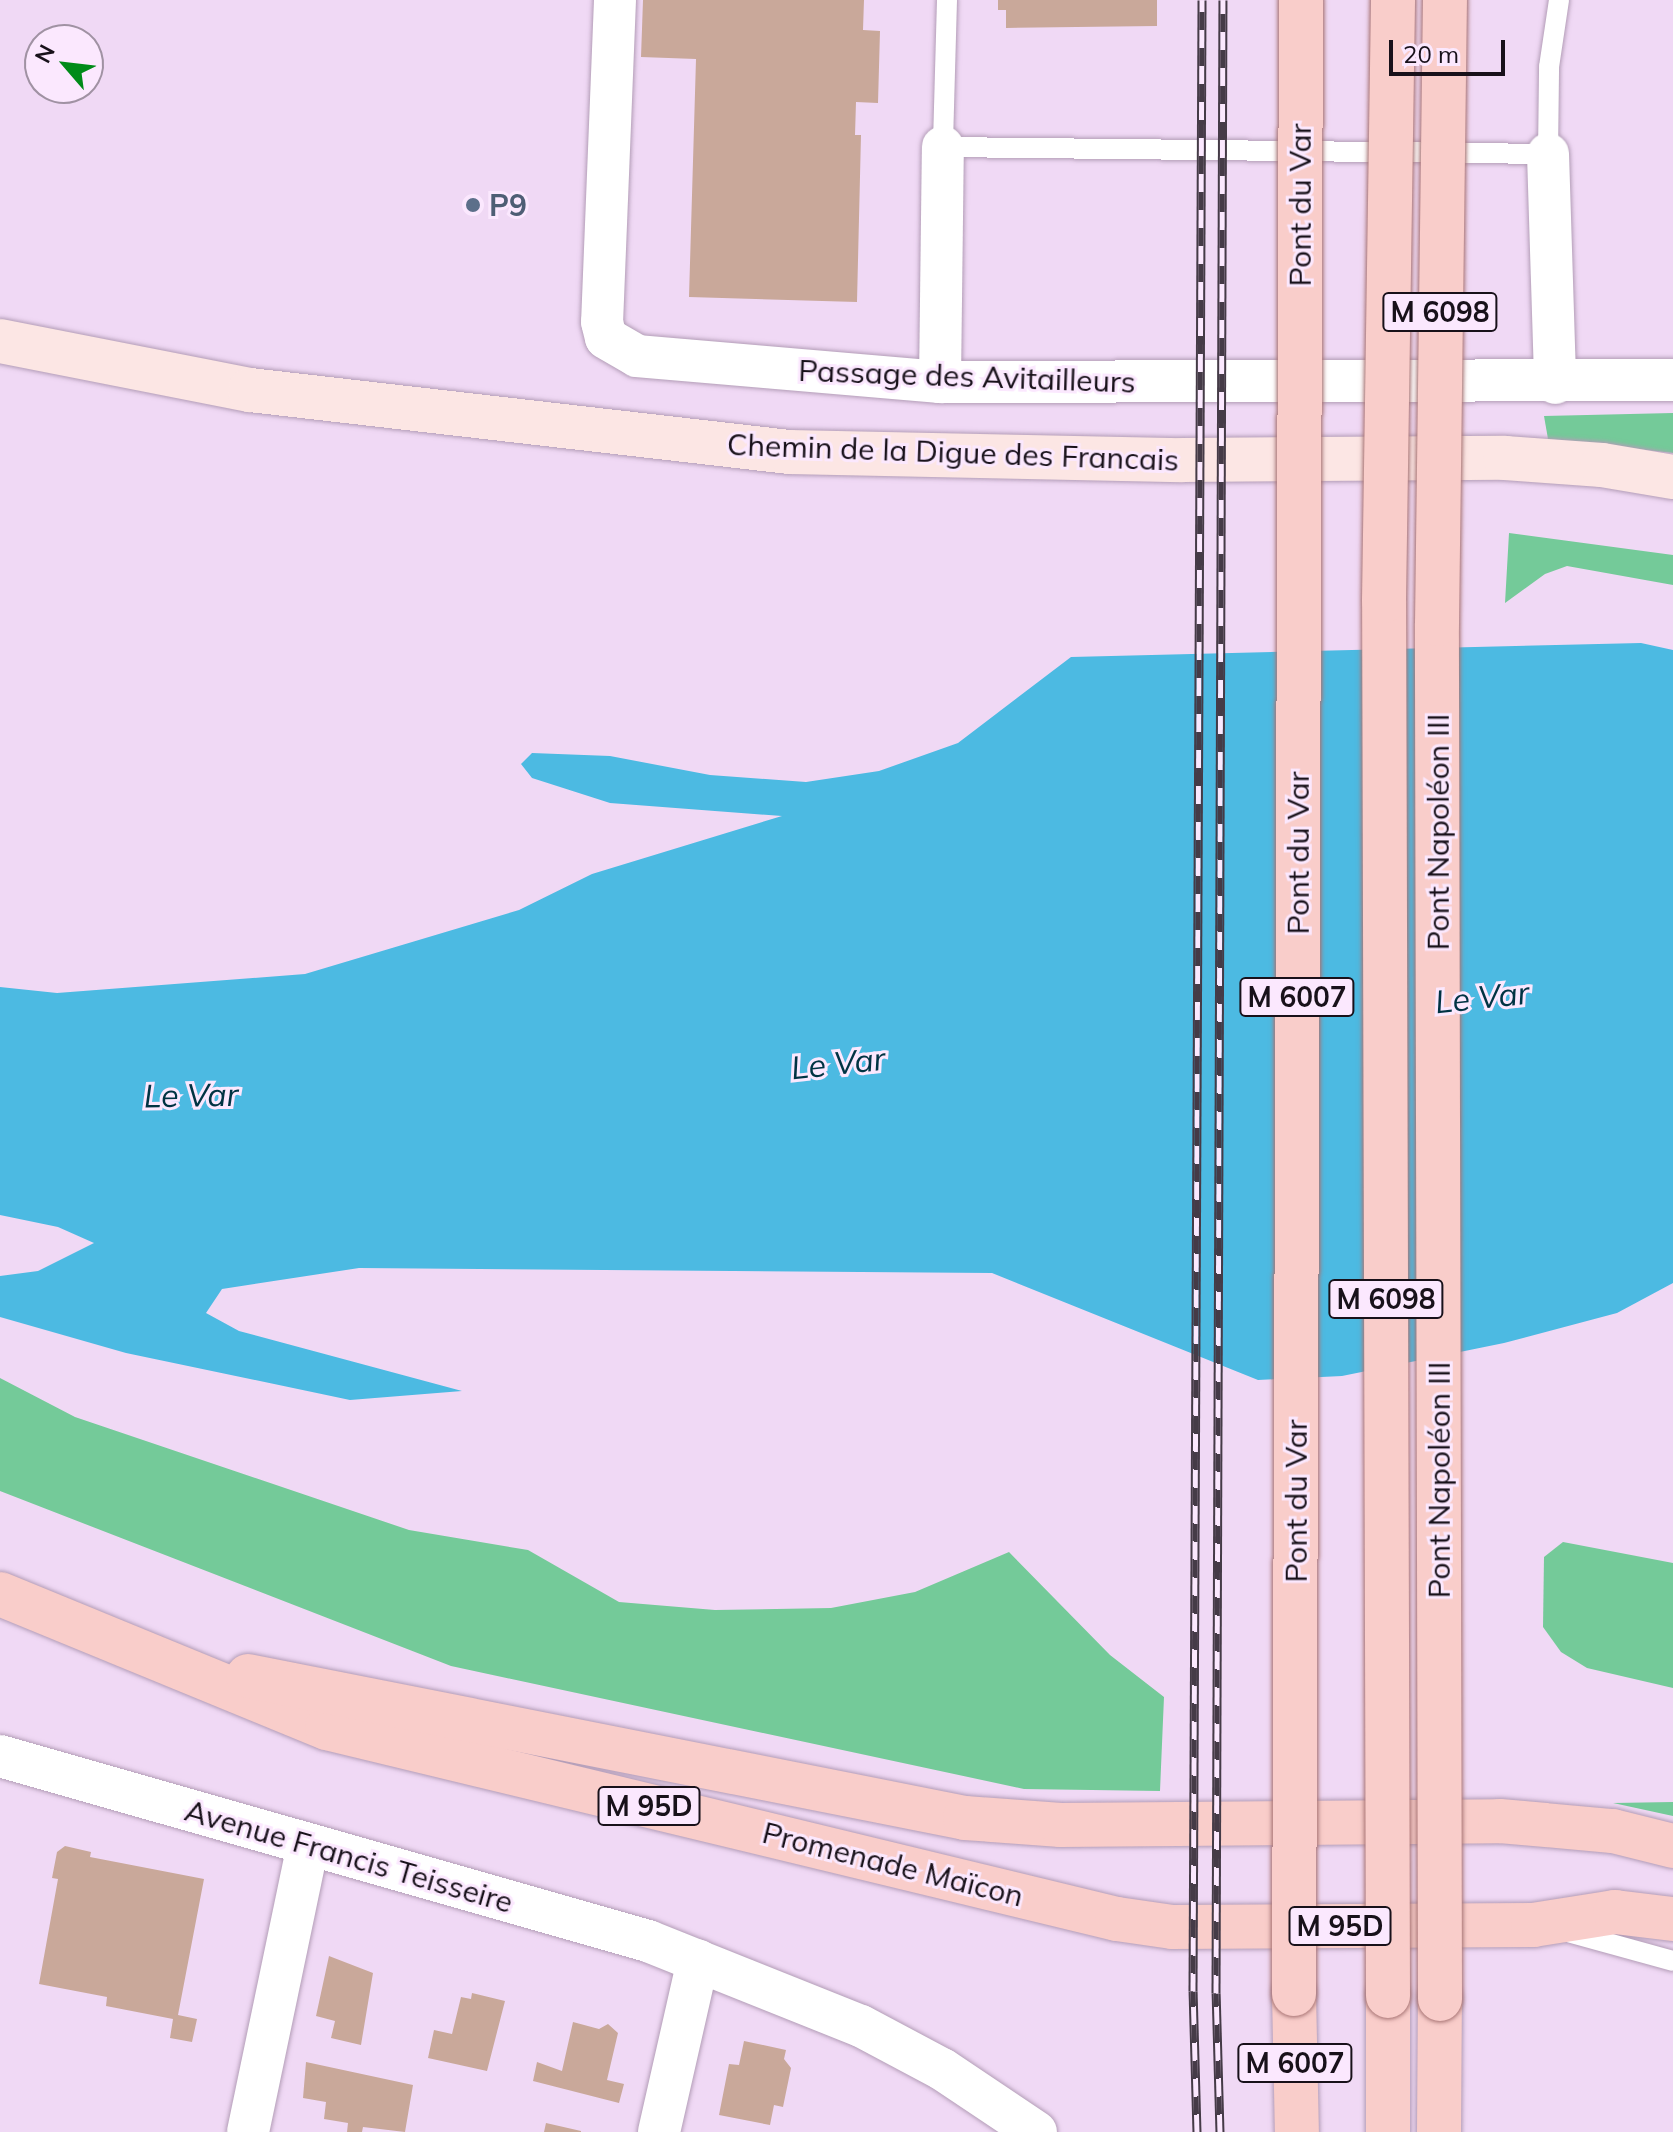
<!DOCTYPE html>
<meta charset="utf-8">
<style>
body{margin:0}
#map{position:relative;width:1673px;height:2132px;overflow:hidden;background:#f0d9f5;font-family:Mulish,sans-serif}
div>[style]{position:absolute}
.green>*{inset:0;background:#74ca99}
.water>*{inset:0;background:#4cbae2}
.building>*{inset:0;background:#c9a89a}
.roads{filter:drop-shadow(0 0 2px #b39db7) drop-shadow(0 0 2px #b39db7)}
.lane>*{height:20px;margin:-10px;padding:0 10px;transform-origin:10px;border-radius:10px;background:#fff}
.street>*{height:42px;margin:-21px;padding:0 21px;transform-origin:21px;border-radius:21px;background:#fff}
.secondary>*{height:44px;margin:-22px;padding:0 22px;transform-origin:22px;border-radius:22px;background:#fce6e4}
.primary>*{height:44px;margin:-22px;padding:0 22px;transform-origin:22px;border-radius:22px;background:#f9cdca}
.rail>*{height:9px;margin-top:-4.5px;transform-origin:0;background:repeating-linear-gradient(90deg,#fbe8fe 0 18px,#453b47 0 36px);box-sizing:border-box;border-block:2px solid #453b47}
.bridges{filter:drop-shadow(0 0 2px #a87575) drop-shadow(0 0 2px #a87575)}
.primary-bridge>*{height:44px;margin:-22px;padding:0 22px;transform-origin:22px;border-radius:22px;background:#f9cdca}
.dots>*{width:22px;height:22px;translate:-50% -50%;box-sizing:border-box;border:4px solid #fbe8fe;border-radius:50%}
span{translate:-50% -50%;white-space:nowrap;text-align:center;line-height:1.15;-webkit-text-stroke:6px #fbe8fe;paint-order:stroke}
.shield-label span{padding:2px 6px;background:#fbe8fe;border:2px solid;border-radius:6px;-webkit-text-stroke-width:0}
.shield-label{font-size:28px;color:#18111a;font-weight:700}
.service-label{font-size:30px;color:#4e5e75;font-weight:700}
.left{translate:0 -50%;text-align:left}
.street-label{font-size:30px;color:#18111a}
.water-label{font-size:32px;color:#003343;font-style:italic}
.north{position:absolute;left:24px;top:24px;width:80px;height:80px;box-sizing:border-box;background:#fbe8fe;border:2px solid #a092a3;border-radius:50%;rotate:298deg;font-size:22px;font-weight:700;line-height:32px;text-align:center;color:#18111a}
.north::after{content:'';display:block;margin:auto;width:28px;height:36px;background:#008b19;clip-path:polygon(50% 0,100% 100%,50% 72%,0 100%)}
.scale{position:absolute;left:1389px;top:40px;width:116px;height:36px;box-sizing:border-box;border:4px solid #18111a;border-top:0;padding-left:10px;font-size:24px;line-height:28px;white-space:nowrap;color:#18111a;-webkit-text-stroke:6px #fbe8fe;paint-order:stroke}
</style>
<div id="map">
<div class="green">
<i style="clip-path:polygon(1673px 413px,1673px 453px,1548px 439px,1544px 416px)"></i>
<i style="clip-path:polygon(1509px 533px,1673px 555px,1673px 585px,1567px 566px,1545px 574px,1505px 603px)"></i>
<i style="clip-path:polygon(0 1378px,75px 1417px,409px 1530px,528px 1550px,619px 1602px,715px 1610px,831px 1608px,915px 1592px,1009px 1552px,1110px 1655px,1164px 1697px,1160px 1791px,1024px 1789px,451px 1666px,0 1491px)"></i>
<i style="clip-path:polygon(1563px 1542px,1673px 1563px,1673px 1688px,1587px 1668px,1561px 1652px,1543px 1627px,1544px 1557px)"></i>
<i style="clip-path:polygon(1673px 1802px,1673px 1816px,1613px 1803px)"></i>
</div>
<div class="water">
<i style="clip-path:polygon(1641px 643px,1673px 650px,1673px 1283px,1617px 1313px,1504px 1343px,1342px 1376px,1258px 1380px,992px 1273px,359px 1268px,222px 1289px,206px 1313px,239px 1331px,462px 1391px,350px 1400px,126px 1353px,0 1317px,0 1276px,38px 1271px,94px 1243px,58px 1227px,0 1215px,0 987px,57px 993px,305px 974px,519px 910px,592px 874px,782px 816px,610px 803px,532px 778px,521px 764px,532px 753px,610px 756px,710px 775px,806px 782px,879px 771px,958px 743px,1071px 657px)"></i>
</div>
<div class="building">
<i style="clip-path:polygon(643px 0,864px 0,863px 30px,880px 31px,878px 103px,856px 102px,855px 135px,861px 135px,857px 302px,689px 297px,696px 59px,641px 57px)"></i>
<i style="clip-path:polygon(998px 0,1157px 0,1157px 26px,1006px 28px,1006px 10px,998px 10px)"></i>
<i style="clip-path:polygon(65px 1846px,91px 1852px,90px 1857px,204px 1879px,178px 2015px,197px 2019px,192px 2042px,170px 2038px,173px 2019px,106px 2006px,107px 1997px,39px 1984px,58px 1879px,52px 1878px,57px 1852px)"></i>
<i style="clip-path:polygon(329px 1956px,373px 1973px,361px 2045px,331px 2038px,335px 2021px,316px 2016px)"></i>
<i style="clip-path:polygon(472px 1993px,505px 2001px,487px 2071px,428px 2058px,434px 2030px,452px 2034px,461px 1997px,471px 1999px)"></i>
<i style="clip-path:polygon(573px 2022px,599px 2029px,608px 2024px,618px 2033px,607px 2080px,624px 2084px,619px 2103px,533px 2081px,537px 2062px,562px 2071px)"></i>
<i style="clip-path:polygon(744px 2041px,786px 2050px,784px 2059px,791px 2068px,783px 2107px,774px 2105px,770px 2125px,719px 2115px,729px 2064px,739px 2065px)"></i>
<i style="clip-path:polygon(306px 2062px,413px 2085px,405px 2132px,363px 2127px,362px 2132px,347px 2132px,348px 2123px,324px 2119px,326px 2102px,303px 2098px)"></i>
<i style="clip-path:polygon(546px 2123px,581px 2131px,581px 2132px,544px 2132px)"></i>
</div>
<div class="roads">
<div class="lane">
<i style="left:947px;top:0;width:147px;rotate:91.6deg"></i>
<i style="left:943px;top:147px;width:605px;rotate:0.66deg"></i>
<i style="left:1548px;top:154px;width:87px;rotate:-89.3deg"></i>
<i style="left:1549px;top:67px;width:68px;rotate:-81.5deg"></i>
<i style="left:1568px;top:1932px;width:109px;rotate:15.4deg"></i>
</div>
<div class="street">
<i style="left:615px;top:0;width:322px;rotate:92.3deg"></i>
<i style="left:602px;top:322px;width:16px;rotate:76deg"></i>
<i style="left:606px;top:338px;width:36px;rotate:30deg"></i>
<i style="left:637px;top:356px;width:304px;rotate:4.9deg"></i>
<i style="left:940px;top:382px;width:733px;rotate:-0.16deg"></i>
<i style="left:1548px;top:154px;width:229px;rotate:88.2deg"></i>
<i style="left:940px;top:382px;width:235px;rotate:-89.3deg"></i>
<i style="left:0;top:1756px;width:674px;rotate:15.93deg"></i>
<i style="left:648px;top:1941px;width:229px;rotate:21.8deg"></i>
<i style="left:861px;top:2026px;width:92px;rotate:28deg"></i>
<i style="left:942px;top:2069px;width:113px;rotate:33.8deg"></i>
<i style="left:248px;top:2132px;width:293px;rotate:-78.2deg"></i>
<i style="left:659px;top:2132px;width:176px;rotate:-77.2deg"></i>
</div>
<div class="secondary">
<i style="left:0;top:341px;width:255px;rotate:11.1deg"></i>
<i style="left:250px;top:390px;width:543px;rotate:6.56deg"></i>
<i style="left:789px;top:452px;width:393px;rotate:1.2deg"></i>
<i style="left:1182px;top:460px;width:323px;rotate:-0.4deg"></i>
<i style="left:1505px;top:458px;width:97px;rotate:4.1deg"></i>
<i style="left:1602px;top:465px;width:72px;rotate:9.6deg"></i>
</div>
<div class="primary">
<i style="left:0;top:1594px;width:353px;rotate:22.3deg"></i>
<i style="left:327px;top:1728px;width:813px;rotate:13.59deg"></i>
<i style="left:1117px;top:1919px;width:56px;rotate:8.3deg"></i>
<i style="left:1172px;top:1927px;width:361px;rotate:-0.3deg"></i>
<i style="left:1533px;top:1925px;width:83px;rotate:-9deg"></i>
<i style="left:1615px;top:1912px;width:58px;rotate:6.9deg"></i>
<i style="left:248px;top:1676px;width:731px;rotate:11.2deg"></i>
<i style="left:965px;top:1818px;width:96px;rotate:4.2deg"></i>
<i style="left:1061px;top:1825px;width:439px;rotate:-0.5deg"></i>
<i style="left:1500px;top:1821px;width:113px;rotate:5.1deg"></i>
<i style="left:1613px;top:1831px;width:62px;rotate:14deg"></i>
<i style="left:1294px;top:1994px;width:138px;rotate:88.8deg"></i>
<i style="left:1388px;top:1996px;width:136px;rotate:90deg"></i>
<i style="left:1439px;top:2132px;width:133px;rotate:-89.6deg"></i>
</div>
</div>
<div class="rail">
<i style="left:1197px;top:2132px;width:141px;rotate:-91.6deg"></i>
<i style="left:1193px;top:1991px;width:1991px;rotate:-89.74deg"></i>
<i style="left:1220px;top:2132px;width:139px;rotate:-91.6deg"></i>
<i style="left:1216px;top:1993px;width:1993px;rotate:-89.8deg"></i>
</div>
<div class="bridges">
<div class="primary-bridge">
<i style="left:1294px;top:1994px;width:1994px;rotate:-89.8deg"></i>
<i style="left:1388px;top:1996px;width:1395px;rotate:-90.16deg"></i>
<i style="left:1384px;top:601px;width:601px;rotate:-89.14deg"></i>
<i style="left:1440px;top:1999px;width:1375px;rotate:-90.13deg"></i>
<i style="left:1437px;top:624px;width:624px;rotate:-89.27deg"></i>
</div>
</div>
<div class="dots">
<i style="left:473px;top:205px;background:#5c6f8a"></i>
</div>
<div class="shield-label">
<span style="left:1440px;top:312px">M 6098</span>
<span style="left:1297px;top:997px">M 6007</span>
<span style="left:1386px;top:1299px">M 6098</span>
<span style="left:649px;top:1806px">M 95D</span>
<span style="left:1340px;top:1926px">M 95D</span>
<span style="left:1295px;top:2063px">M 6007</span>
</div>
<div class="service-label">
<span class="left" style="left:489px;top:205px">P9</span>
</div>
<div class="street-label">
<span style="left:1300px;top:205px;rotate:-90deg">Pont du Var</span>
<span style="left:967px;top:376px;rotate:2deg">Passage des Avitailleurs</span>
<span style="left:953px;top:452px;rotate:2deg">Chemin de la Digue des Francais</span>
<span style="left:1438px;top:832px;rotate:-90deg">Pont Napoléon III</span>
<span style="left:1298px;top:853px;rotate:-90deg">Pont du Var</span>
<span style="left:1439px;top:1480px;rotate:-90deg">Pont Napoléon III</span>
<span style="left:1296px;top:1501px;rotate:-90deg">Pont du Var</span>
<span style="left:349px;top:1856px;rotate:16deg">Avenue Francis Teisseire</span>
<span style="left:893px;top:1864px;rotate:14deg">Promenade Maïcon</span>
</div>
<div class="water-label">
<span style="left:1482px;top:997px;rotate:-6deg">Le Var</span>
<span style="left:838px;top:1063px;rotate:-6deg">Le Var</span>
<span style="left:191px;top:1095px;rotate:-1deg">Le Var</span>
</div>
<div class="north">N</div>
<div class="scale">20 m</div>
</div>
